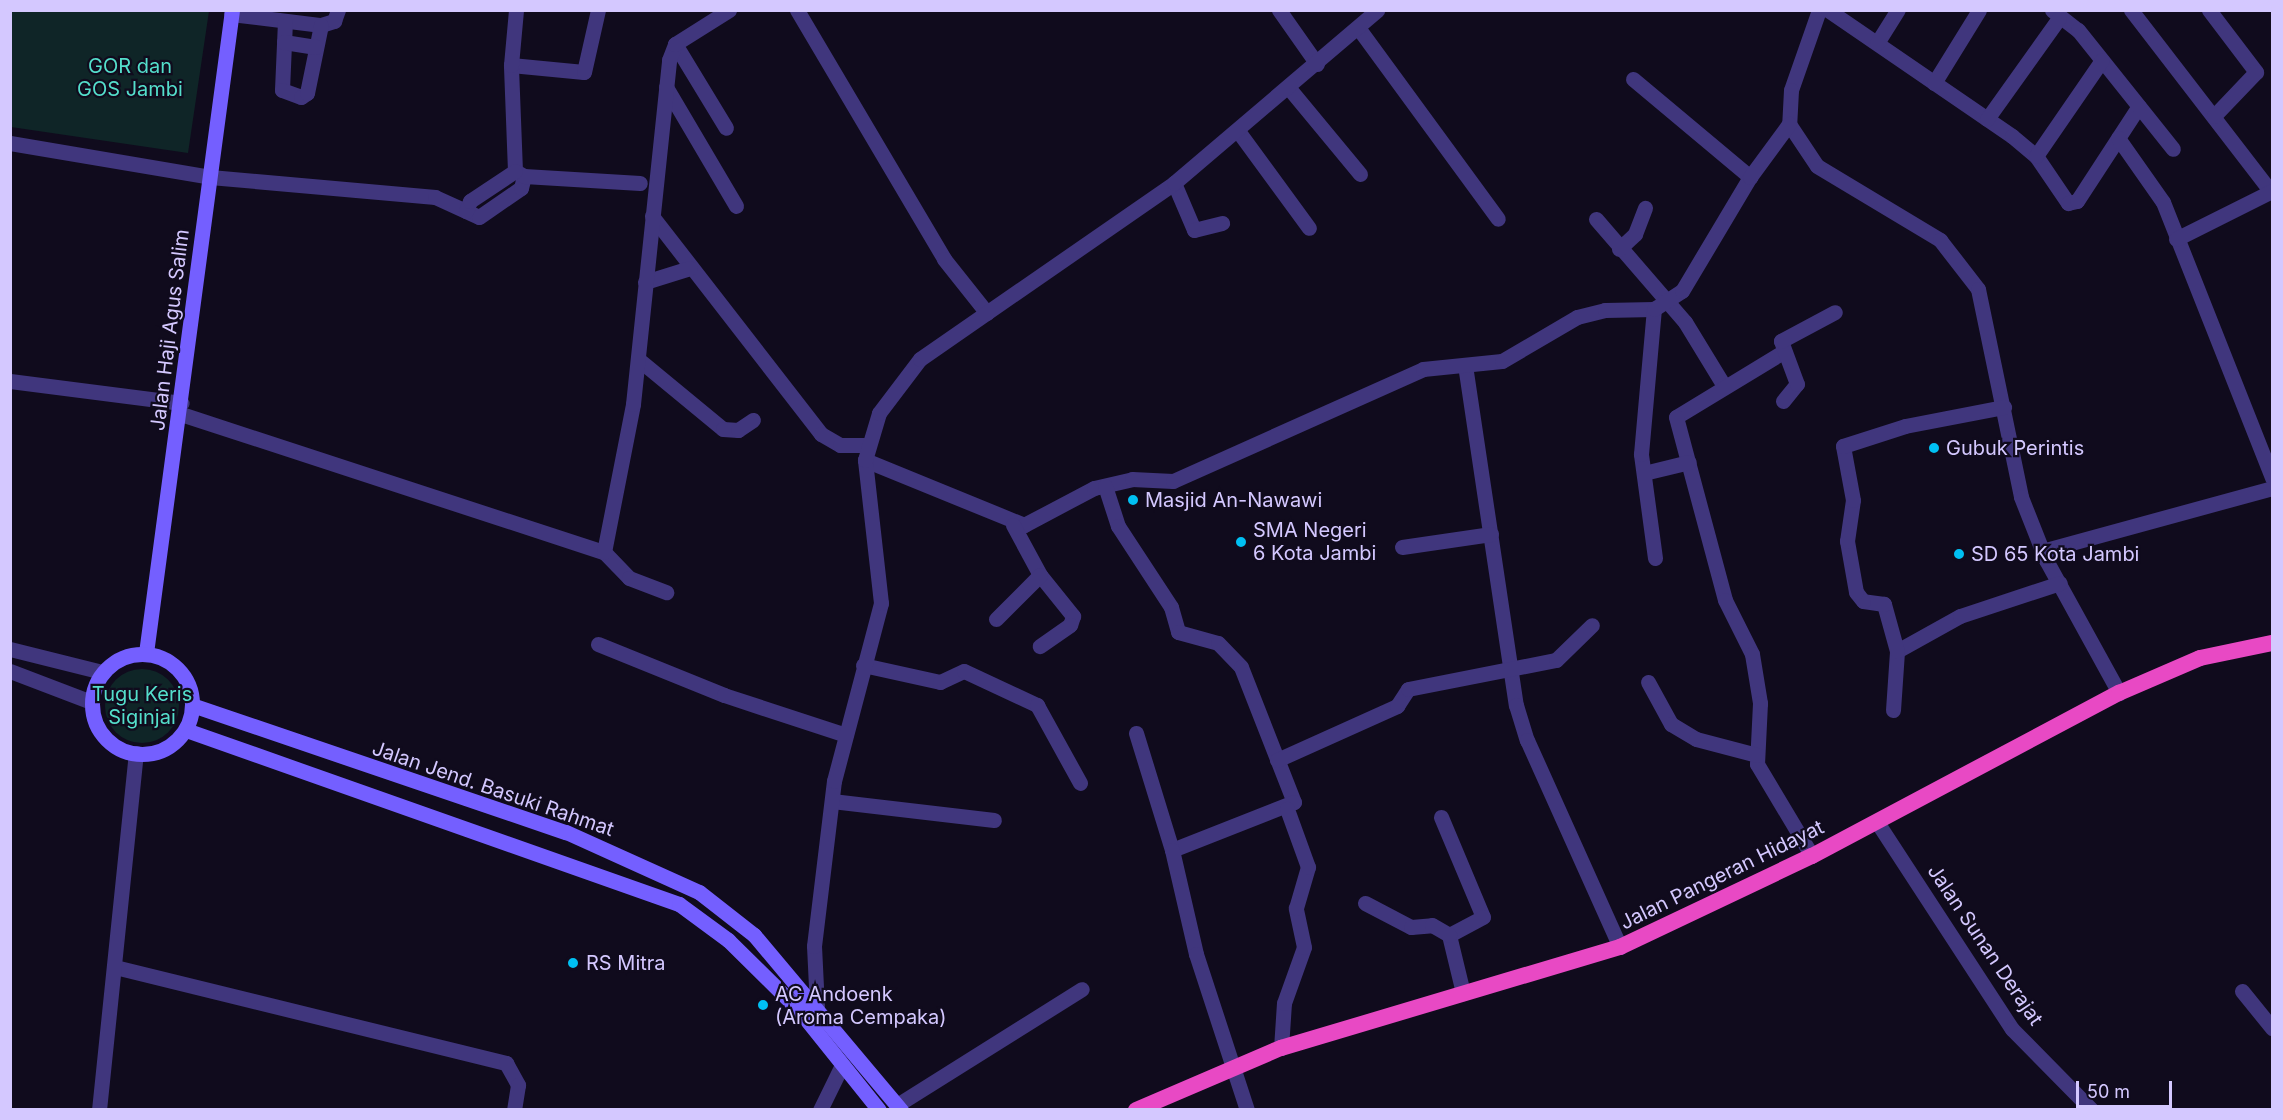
<!DOCTYPE html>
<style>
body{margin:0}
#map{position:relative;width:2283px;height:1120px;overflow:hidden;background:#100b1d;font-family:Inter,sans-serif}
div>[style]{position:absolute}
.green>*{inset:0;background:#0f2527}
.round{border-radius:50%}
.minor>*{height:15px;margin:-7.5px;padding:0 7.5px;transform-origin:7.5px;border-radius:7.5px;background:#40367d}
.tertiary>*{height:15px;margin:-7.5px;padding:0 7.5px;transform-origin:7.5px;border-radius:7.5px;background:#40367d}
.secondary>*{height:15px;margin:-7.5px;padding:0 7.5px;transform-origin:7.5px;border-radius:7.5px;background:#745fff}
.secondary>.ring{margin:-7.5px;padding:0;box-sizing:content-box;background:none;border:15px solid #745fff;border-radius:50%}
.trunk>*{height:16px;margin:-8px;padding:0 8px;transform-origin:8px;border-radius:8px;background:#e849c4}
.dots>*{width:16px;height:16px;translate:-50% -50%;box-sizing:border-box;border:3px solid #100b1d;border-radius:50%}
span{translate:-50% -50%;white-space:nowrap;text-align:center;line-height:1.15;-webkit-text-stroke:4.5px #100b1d;paint-order:stroke}
.park-label{font-size:20px;color:#54decb}
.street-label{font-size:20px;color:#d4c8ff}
.poi-label{font-size:20px;color:#d4c8ff}
.left{translate:0 -50%;text-align:left}
.frame{position:absolute;inset:0;border:12px solid #d4c8ff;pointer-events:none}
.scale{position:absolute;left:2076px;top:1081px;width:96px;height:27px;box-sizing:border-box;border:3px solid #d4c8ff;border-top:0;padding-left:8px;font-size:18px;line-height:21px;white-space:nowrap;color:#d4c8ff;-webkit-text-stroke:4px #100b1d;paint-order:stroke}
</style>
<div id="map">
<div class="green">
<i style="clip-path:polygon(11px 10px,209px 11px,188px 153px,11px 127px)"></i>
<i class="round" style="left:105px;top:669px;width:74px;height:74px"></i>
</div>
<div class="minor">
<i style="left:797px;top:10px;width:289px;rotate:59.4deg"></i>
<i style="left:944px;top:259px;width:69px;rotate:51.5deg"></i>
<i style="left:1279px;top:10px;width:66px;rotate:54.9deg"></i>
<i style="left:1819px;top:10px;width:85px;rotate:109.3deg"></i>
<i style="left:1791px;top:90px;width:34px;rotate:93deg"></i>
<i style="left:1789px;top:124px;width:50px;rotate:56.3deg"></i>
<i style="left:1817px;top:166px;width:144px;rotate:31deg"></i>
<i style="left:1940px;top:240px;width:62px;rotate:52.2deg"></i>
<i style="left:1978px;top:289px;width:212px;rotate:78.3deg"></i>
<i style="left:2021px;top:497px;width:68px;rotate:68.4deg"></i>
<i style="left:2046px;top:560px;width:152px;rotate:61.2deg"></i>
<i style="left:1828px;top:10px;width:223px;rotate:34.4deg"></i>
<i style="left:2012px;top:136px;width:31px;rotate:40deg"></i>
<i style="left:2036px;top:156px;width:57px;rotate:55.8deg"></i>
<i style="left:2068px;top:203px;width:9px;rotate:-13deg"></i>
<i style="left:2077px;top:201px;width:113px;rotate:-56.9deg"></i>
<i style="left:2052px;top:10px;width:33px;rotate:38deg"></i>
<i style="left:2078px;top:30px;width:152px;rotate:51.4deg"></i>
<i style="left:2131px;top:10px;width:230px;rotate:52.4deg"></i>
<i style="left:2209px;top:10px;width:78px;rotate:52.8deg"></i>
<i style="left:2256px;top:72px;width:61px;rotate:133.7deg"></i>
<i style="left:231px;top:14px;width:91px;rotate:7deg"></i>
<i style="left:321px;top:25px;width:14px;rotate:-17deg"></i>
<i style="left:334px;top:21px;width:12px;rotate:-70deg"></i>
<i style="left:285px;top:21px;width:69px;rotate:92.5deg"></i>
<i style="left:282px;top:90px;width:20px;rotate:20deg"></i>
<i style="left:301px;top:97px;width:7px;rotate:-34deg"></i>
<i style="left:307px;top:93px;width:69px;rotate:-78.4deg"></i>
<i style="left:1359px;top:29px;width:235px;rotate:53.8deg"></i>
<i style="left:284px;top:42px;width:32px;rotate:9deg"></i>
<i style="left:1877px;top:43px;width:39px;rotate:-58deg"></i>
<i style="left:675px;top:44px;width:98px;rotate:58.7deg"></i>
<i style="left:511px;top:65px;width:73px;rotate:5.5deg"></i>
<i style="left:584px;top:72px;width:64px;rotate:-77.3deg"></i>
<i style="left:1633px;top:79px;width:153px;rotate:39.9deg"></i>
<i style="left:1934px;top:83px;width:86px;rotate:-58.3deg"></i>
<i style="left:666px;top:87px;width:138px;rotate:59.5deg"></i>
<i style="left:1288px;top:87px;width:113px;rotate:50.4deg"></i>
<i style="left:1987px;top:119px;width:124px;rotate:-54.5deg"></i>
<i style="left:1238px;top:131px;width:120px;rotate:53.8deg"></i>
<i style="left:2118px;top:138px;width:78px;rotate:54.9deg"></i>
<i style="left:2163px;top:202px;width:297px;rotate:68.4deg"></i>
<i style="left:10px;top:143px;width:203px;rotate:9.6deg"></i>
<i style="left:210px;top:177px;width:226px;rotate:5.1deg"></i>
<i style="left:435px;top:197px;width:48px;rotate:24.4deg"></i>
<i style="left:479px;top:217px;width:51px;rotate:-34.6deg"></i>
<i style="left:521px;top:188px;width:12px;rotate:-76deg"></i>
<i style="left:524px;top:176px;width:10px;rotate:-151deg"></i>
<i style="left:2036px;top:156px;width:116px;rotate:-55.5deg"></i>
<i style="left:515px;top:171px;width:106px;rotate:-92.2deg"></i>
<i style="left:511px;top:65px;width:55px;rotate:-84.8deg"></i>
<i style="left:524px;top:176px;width:116px;rotate:3.5deg"></i>
<i style="left:1174px;top:183px;width:51px;rotate:66.9deg"></i>
<i style="left:1194px;top:230px;width:29px;rotate:-14deg"></i>
<i style="left:466px;top:211px;width:11px;rotate:-68deg"></i>
<i style="left:470px;top:201px;width:54px;rotate:-33.7deg"></i>
<i style="left:652px;top:216px;width:276px;rotate:52.2deg"></i>
<i style="left:821px;top:434px;width:22px;rotate:30deg"></i>
<i style="left:840px;top:445px;width:27px"></i>
<i style="left:1596px;top:219px;width:136px;rotate:49.2deg"></i>
<i style="left:1685px;top:322px;width:75px;rotate:58.6deg"></i>
<i style="left:2176px;top:239px;width:107px;rotate:-26.6deg"></i>
<i style="left:1619px;top:249px;width:22px;rotate:-43deg"></i>
<i style="left:1635px;top:234px;width:28px;rotate:-69deg"></i>
<i style="left:645px;top:282px;width:47px;rotate:-17.3deg"></i>
<i style="left:1783px;top:352px;width:125px;rotate:148.7deg"></i>
<i style="left:1676px;top:417px;width:189px;rotate:75deg"></i>
<i style="left:1725px;top:600px;width:60px;rotate:63.4deg"></i>
<i style="left:1752px;top:654px;width:50px;rotate:80.7deg"></i>
<i style="left:1760px;top:703px;width:61px;rotate:92.8deg"></i>
<i style="left:1757px;top:764px;width:107px;rotate:59.1deg"></i>
<i style="left:638px;top:359px;width:110px;rotate:39.5deg"></i>
<i style="left:723px;top:429px;width:15px;rotate:4deg"></i>
<i style="left:738px;top:430px;width:18px;rotate:-34deg"></i>
<i style="left:1465px;top:365px;width:344px;rotate:81.5deg"></i>
<i style="left:1516px;top:705px;width:37px;rotate:73deg"></i>
<i style="left:1527px;top:740px;width:227px;rotate:65.8deg"></i>
<i style="left:10px;top:381px;width:173px;rotate:7.3deg"></i>
<i style="left:1783px;top:401px;width:22px;rotate:-51deg"></i>
<i style="left:1797px;top:384px;width:46px;rotate:-110.4deg"></i>
<i style="left:1781px;top:341px;width:61px;rotate:-28.2deg"></i>
<i style="left:181px;top:414px;width:445px;rotate:18.1deg"></i>
<i style="left:604px;top:552px;width:36px;rotate:46deg"></i>
<i style="left:629px;top:578px;width:40px;rotate:21deg"></i>
<i style="left:865px;top:460px;width:172px;rotate:22.2deg"></i>
<i style="left:1024px;top:525px;width:79px;rotate:-27.9deg"></i>
<i style="left:1094px;top:488px;width:39px;rotate:-13deg"></i>
<i style="left:1132px;top:479px;width:41px;rotate:2.8deg"></i>
<i style="left:1173px;top:481px;width:274px;rotate:-24.1deg"></i>
<i style="left:1423px;top:369px;width:79px;rotate:-5.8deg"></i>
<i style="left:1502px;top:361px;width:87px;rotate:-30.4deg"></i>
<i style="left:1577px;top:317px;width:29px;rotate:-14deg"></i>
<i style="left:1605px;top:310px;width:49px;rotate:-1.2deg"></i>
<i style="left:1644px;top:473px;width:46px;rotate:-13.7deg"></i>
<i style="left:1105px;top:486px;width:42px;rotate:72deg"></i>
<i style="left:1118px;top:526px;width:97px;rotate:56.8deg"></i>
<i style="left:1171px;top:607px;width:26px;rotate:74deg"></i>
<i style="left:1178px;top:632px;width:41px;rotate:15.4deg"></i>
<i style="left:1218px;top:643px;width:33px;rotate:46deg"></i>
<i style="left:1241px;top:667px;width:145px;rotate:68.6deg"></i>
<i style="left:1294px;top:802px;width:131px;rotate:158.5deg"></i>
<i style="left:1013px;top:525px;width:57px;rotate:61.6deg"></i>
<i style="left:1040px;top:575px;width:53px;rotate:51.2deg"></i>
<i style="left:1073px;top:616px;width:9px;rotate:108deg"></i>
<i style="left:1070px;top:625px;width:37px;rotate:145deg"></i>
<i style="left:1402px;top:547px;width:90px;rotate:-8.3deg"></i>
<i style="left:2042px;top:551px;width:238px;rotate:-15.3deg"></i>
<i style="left:604px;top:552px;width:151px;rotate:-78.9deg"></i>
<i style="left:633px;top:404px;width:346px;rotate:-84deg"></i>
<i style="left:669px;top:60px;width:17px;rotate:-69deg"></i>
<i style="left:675px;top:44px;width:64px;rotate:-32.2deg"></i>
<i style="left:1655px;top:558px;width:105px;rotate:-97.7deg"></i>
<i style="left:1641px;top:454px;width:146px;rotate:-84.9deg"></i>
<i style="left:1654px;top:309px;width:33px;rotate:-33deg"></i>
<i style="left:1682px;top:291px;width:133px;rotate:-59.2deg"></i>
<i style="left:1750px;top:177px;width:66px;rotate:-53.7deg"></i>
<i style="left:996px;top:619px;width:62px;rotate:-45deg"></i>
<i style="left:598px;top:644px;width:136px;rotate:22deg"></i>
<i style="left:724px;top:695px;width:128px;rotate:18.2deg"></i>
<i style="left:1897px;top:651px;width:72px;rotate:-29.1deg"></i>
<i style="left:1960px;top:616px;width:105px;rotate:-18.3deg"></i>
<i style="left:863px;top:665px;width:79px;rotate:12.4deg"></i>
<i style="left:940px;top:682px;width:26px;rotate:-25deg"></i>
<i style="left:964px;top:671px;width:81px;rotate:25deg"></i>
<i style="left:1037px;top:705px;width:89px;rotate:61.1deg"></i>
<i style="left:1648px;top:682px;width:48px;rotate:61.3deg"></i>
<i style="left:1671px;top:724px;width:29px;rotate:31deg"></i>
<i style="left:1696px;top:739px;width:63px;rotate:14.7deg"></i>
<i style="left:1893px;top:710px;width:59px;rotate:-86.1deg"></i>
<i style="left:1897px;top:651px;width:49px;rotate:-105.5deg"></i>
<i style="left:1884px;top:604px;width:21px;rotate:-172deg"></i>
<i style="left:1863px;top:601px;width:11px;rotate:-128deg"></i>
<i style="left:1856px;top:592px;width:52px;rotate:-100deg"></i>
<i style="left:1847px;top:541px;width:41px;rotate:-81.7deg"></i>
<i style="left:1853px;top:500px;width:55px;rotate:-100.5deg"></i>
<i style="left:1843px;top:446px;width:65px;rotate:-17.9deg"></i>
<i style="left:1905px;top:426px;width:101px;rotate:-10.9deg"></i>
<i style="left:1136px;top:733px;width:122px;rotate:72.9deg"></i>
<i style="left:1172px;top:850px;width:107px;rotate:77deg"></i>
<i style="left:1196px;top:954px;width:164px;rotate:71.9deg"></i>
<i style="left:1277px;top:760px;width:132px;rotate:-24.2deg"></i>
<i style="left:1397px;top:706px;width:20px;rotate:-57deg"></i>
<i style="left:1408px;top:689px;width:151px;rotate:-11.1deg"></i>
<i style="left:1556px;top:660px;width:50px;rotate:-44.2deg"></i>
<i style="left:832px;top:801px;width:163px;rotate:6.7deg"></i>
<i style="left:1441px;top:817px;width:108px;rotate:67.2deg"></i>
<i style="left:1483px;top:917px;width:38px;rotate:152deg"></i>
<i style="left:1449px;top:935px;width:60px;rotate:76.4deg"></i>
<i style="left:1365px;top:903px;width:52px;rotate:27.6deg"></i>
<i style="left:1411px;top:927px;width:21px;rotate:-5deg"></i>
<i style="left:1432px;top:925px;width:20px;rotate:30deg"></i>
<i style="left:115px;top:967px;width:403px;rotate:13.8deg"></i>
<i style="left:506px;top:1063px;width:25px;rotate:61deg"></i>
<i style="left:518px;top:1085px;width:25px;rotate:99deg"></i>
<i style="left:2242px;top:991px;width:48px;rotate:51deg"></i>
<i style="left:817px;top:1007px;width:61px;rotate:-92.8deg"></i>
<i style="left:814px;top:946px;width:166px;rotate:-83.1deg"></i>
<i style="left:834px;top:781px;width:184px;rotate:-75.2deg"></i>
<i style="left:881px;top:603px;width:144px;rotate:-96.4deg"></i>
<i style="left:865px;top:460px;width:49px;rotate:-73.4deg"></i>
<i style="left:879px;top:413px;width:68px;rotate:-52.8deg"></i>
<i style="left:920px;top:359px;width:309px;rotate:-34.7deg"></i>
<i style="left:1174px;top:183px;width:267px;rotate:-40.4deg"></i>
<i style="left:1281px;top:1048px;width:45px;rotate:-86.2deg"></i>
<i style="left:1284px;top:1003px;width:59px;rotate:-70.3deg"></i>
<i style="left:1304px;top:947px;width:40px;rotate:-102deg"></i>
<i style="left:1296px;top:908px;width:43px;rotate:-73.7deg"></i>
<i style="left:1308px;top:867px;width:62px;rotate:-109.9deg"></i>
<i style="left:897px;top:1105px;width:218px;rotate:-32.1deg"></i>
<i style="left:820px;top:1110px;width:50px;rotate:-63.9deg"></i>
</div>
<div class="tertiary">
<i style="left:10px;top:649px;width:95px;rotate:14deg"></i>
<i style="left:10px;top:671px;width:87px;rotate:20.9deg"></i>
<i style="left:1877px;top:822px;width:247px;rotate:56.9deg"></i>
<i style="left:2012px;top:1029px;width:114px;rotate:45.4deg"></i>
<i style="left:99px;top:1110px;width:359px;rotate:-84.1deg"></i>
</div>
<div class="secondary">
<i style="left:146px;top:653px;width:649px;rotate:-82.38deg"></i>
<i class="ring" style="left:92px;top:654px;width:85px;height:85px"></i>
<i style="left:192px;top:705px;width:395px;rotate:18.8deg"></i>
<i style="left:566px;top:832px;width:146px;rotate:24.3deg"></i>
<i style="left:699px;top:892px;width:70px;rotate:38deg"></i>
<i style="left:754px;top:935px;width:229px;rotate:50deg"></i>
<i style="left:186px;top:730px;width:523px;rotate:19.44deg"></i>
<i style="left:679px;top:904px;width:61px;rotate:36.3deg"></i>
<i style="left:728px;top:940px;width:98px;rotate:44.6deg"></i>
<i style="left:798px;top:1009px;width:129px;rotate:51.3deg"></i>
</div>
<div class="trunk">
<i style="left:1136px;top:1110px;width:158px;rotate:-23.2deg"></i>
<i style="left:1281px;top:1048px;width:354px;rotate:-16.6deg"></i>
<i style="left:1620px;top:947px;width:212px;rotate:-25.4deg"></i>
<i style="left:1812px;top:856px;width:348px;rotate:-28deg"></i>
<i style="left:2119px;top:693px;width:88px;rotate:-23.4deg"></i>
<i style="left:2200px;top:658px;width:74px;rotate:-11.8deg"></i>
</div>
<div class="dots">
<i style="left:1934px;top:448px;background:#00c0f3"></i>
<i style="left:1133px;top:500px;background:#00c0f3"></i>
<i style="left:1241px;top:542px;background:#00c0f3"></i>
<i style="left:1959px;top:554px;background:#00c0f3"></i>
<i style="left:573px;top:963px;background:#00c0f3"></i>
<i style="left:763px;top:1005px;background:#00c0f3"></i>
</div>
<div class="park-label">
<span style="left:130px;top:78px">GOR dan<br>GOS Jambi</span>
<span style="left:142px;top:706px">Tugu Keris<br>Siginjai</span>
</div>
<div class="street-label">
<span style="left:170px;top:330px;rotate:-83deg">Jalan Haji Agus Salim</span>
<span style="left:493px;top:789px;rotate:19deg">Jalan Jend. Basuki Rahmat</span>
<span style="left:1722px;top:875px;rotate:-26deg">Jalan Pangeran Hidayat</span>
<span style="left:1985px;top:945px;rotate:56deg">Jalan Sunan Derajat</span>
</div>
<div class="poi-label">
<span class="left" style="left:1946px;top:448px">Gubuk Perintis</span>
<span class="left" style="left:1145px;top:500px">Masjid An-Nawawi</span>
<span class="left" style="left:1253px;top:542px">SMA Negeri<br>6 Kota Jambi</span>
<span class="left" style="left:1971px;top:554px">SD 65 Kota Jambi</span>
<span class="left" style="left:586px;top:963px">RS Mitra</span>
<span class="left" style="left:775px;top:1006px">AC Andoenk<br>(Aroma Cempaka)</span>
</div>
<div class="frame"></div>
<div class="scale">50 m</div>
</div>
